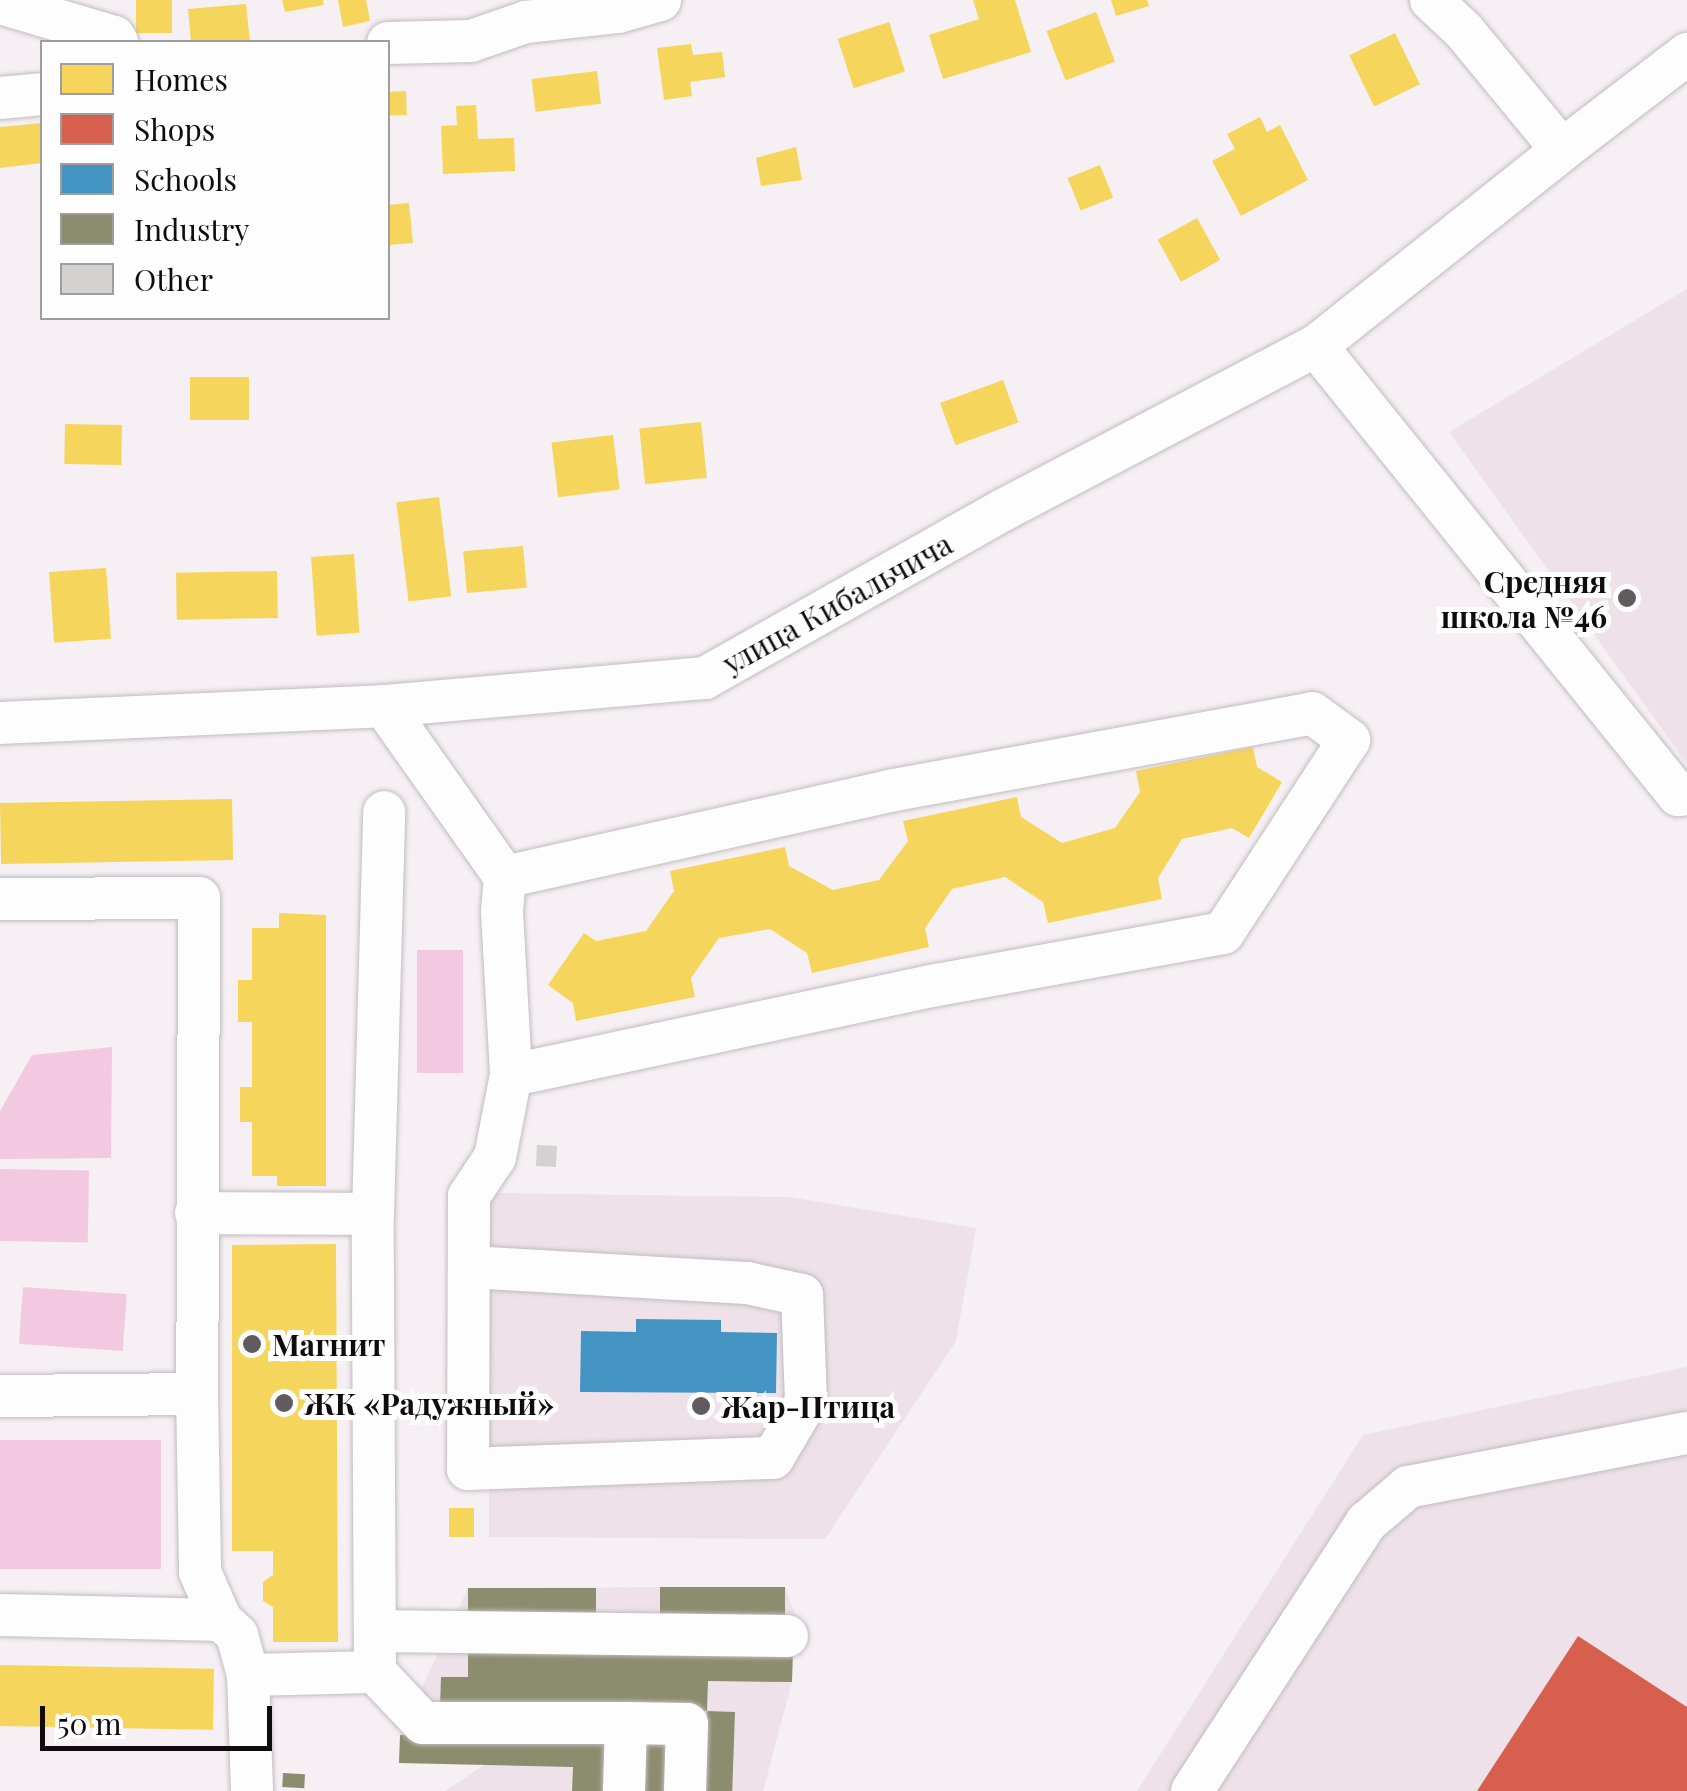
<!DOCTYPE html>
<meta charset="utf-8">
<style>
body{margin:0}
#map{position:relative;width:1687px;height:1791px;overflow:hidden;background:#f6eff3;font-family:"Playfair Display",serif}
div>[style]{position:absolute}
.built>*{inset:0;background:#efe1e9}
.green>*{inset:0;background:#f2c9e0;transform-origin:0 0}
.homes>*{inset:0;background:#f6d55c;transform-origin:0 0}
.shops>*{inset:0;background:#d6604d}
.schools>*{inset:0;background:#4393c3}
.industry>*{inset:0;background:#8c8c6e;transform-origin:0 0}
.building>*{inset:0;background:#d4d1d1;transform-origin:0 0}
.roads{filter:drop-shadow(0 0 2px #c1bcbf) drop-shadow(0 0 2px #c1bcbf)}
.minor>*{height:42px;margin:-21px;padding:0 21px;transform-origin:21px;border-radius:21px;background:#fefdfd}
.dots>*{width:28px;height:28px;translate:-50% -50%;box-sizing:border-box;border:5px solid #fefefe;border-radius:50%}
span{translate:-50% -50%;white-space:nowrap;text-align:center;line-height:1.15;-webkit-text-stroke:10px #fefefe;paint-order:stroke}
.poi-label{font-size:30px;color:#100c0e;font-weight:700}
.right{translate:-100% -50%;text-align:right}
.left{translate:0 -50%;text-align:left}
.street-label{font-size:30px;color:#100c0e}
.legend{position:absolute;left:40px;top:40px;width:350px;height:280px;box-sizing:border-box;background:#fefefe;border:2px solid #9f9d9e;margin:0;padding:12px 18px;list-style:none;font-size:30px;color:#100c0e}
.legend li{display:flex;align-items:center;gap:20px;height:50px}
.legend b{width:50px;border:2px solid #9f9d9e}
.scale{position:absolute;left:40px;top:1706px;width:232px;height:45px;box-sizing:border-box;border:5px solid #100c0e;border-top:0;padding-left:12px;font-size:30px;line-height:35px;white-space:nowrap;color:#100c0e;-webkit-text-stroke:8px #fefefe;paint-order:stroke}
</style>
<div id="map">
<div class="built">
<i style="clip-path:polygon(1687px 289px,1687px 764px,1449px 432px)"></i>
<i style="clip-path:polygon(488px 1193px,790px 1197px,976px 1228px,956px 1341px,825px 1539px,489px 1537px)"></i>
<i style="clip-path:polygon(1687px 1367px,1687px 1791px,1137px 1791px,1363px 1435px)"></i>
<i style="clip-path:polygon(785px 1587px,795px 1615px,792px 1682px,763px 1791px,445px 1791px,484px 1765px,399px 1763px,400px 1735px,468px 1588px)"></i>
</div>
<div class="green">
<i style="left:417px;top:950px;width:46px;height:123px"></i>
<i style="clip-path:polygon(112px 1047px,111px 1158px,0 1159px,0 1111px,32px 1055px)"></i>
<i style="left:0;top:1169px;width:89px;height:72px;rotate:1deg"></i>
<i style="left:23px;top:1287px;width:104px;height:57px;rotate:4deg"></i>
<i style="left:0;top:1440px;width:161px;height:129px"></i>
</div>
<div class="homes">
<i style="left:136px;top:0;width:36px;height:33px"></i>
<i style="clip-path:polygon(282px 0,323px 0,324px 5px,285px 12px)"></i>
<i style="clip-path:polygon(338px 0,366px 0,370px 21px,343px 27px)"></i>
<i style="clip-path:polygon(973px 0,1015px 0,1031px 52px,943px 79px,929px 35px,979px 19px)"></i>
<i style="clip-path:polygon(1111px 0,1147px 0,1149px 6px,1116px 16px)"></i>
<i style="clip-path:polygon(246px 4px,250px 42px,191px 42px,188px 9px)"></i>
<i style="left:1096px;top:12px;width:53px;height:53px;rotate:69deg"></i>
<i style="left:889px;top:22px;width:52px;height:54px;rotate:72deg"></i>
<i style="left:1395px;top:33px;width:57px;height:51px;rotate:64deg"></i>
<i style="clip-path:polygon(691px 44px,693px 55px,722px 52px,725px 77px,690px 82px,692px 96px,664px 100px,657px 48px)"></i>
<i style="left:597px;top:71px;width:33px;height:66px;rotate:83deg"></i>
<i style="left:406px;top:91px;width:24px;height:18px;rotate:88deg"></i>
<i style="clip-path:polygon(476px 105px,478px 139px,514px 138px,515px 171px,443px 174px,441px 126px,457px 125px,456px 106px)"></i>
<i style="clip-path:polygon(1260px 117px,1267px 132px,1280px 125px,1308px 180px,1241px 216px,1212px 161px,1235px 149px,1227px 134px)"></i>
<i style="clip-path:polygon(42px 123px,42px 163px,0 168px,0 127px)"></i>
<i style="clip-path:polygon(796px 147px,802px 180px,761px 186px,756px 158px)"></i>
<i style="left:1100px;top:165px;width:35px;height:35px;rotate:68deg"></i>
<i style="clip-path:polygon(409px 203px,413px 243px,388px 245px,388px 205px)"></i>
<i style="left:1197px;top:218px;width:48px;height:45px;rotate:61deg"></i>
<i style="left:249px;top:377px;width:43px;height:59px;rotate:90deg"></i>
<i style="left:1003px;top:380px;width:45px;height:67px;rotate:70deg"></i>
<i style="left:701px;top:422px;width:56px;height:62px;rotate:84deg"></i>
<i style="left:65px;top:424px;width:57px;height:40px;rotate:1deg"></i>
<i style="left:613px;top:435px;width:55px;height:62px;rotate:83deg"></i>
<i style="left:439px;top:497px;width:100px;height:43px;rotate:83deg"></i>
<i style="left:523px;top:546px;width:42px;height:60px;rotate:85deg"></i>
<i style="left:354px;top:554px;width:79px;height:43px;rotate:86deg"></i>
<i style="left:106px;top:568px;width:71px;height:57px;rotate:86deg"></i>
<i style="left:277px;top:571px;width:47px;height:101px;rotate:89deg"></i>
<i style="clip-path:polygon(1253px 747px,1257px 767px,1282px 782px,1249px 838px,1232px 828px,1182px 839px,1158px 878px,1162px 899px,1048px 923px,1043px 902px,1005px 877px,952px 889px,925px 928px,929px 947px,812px 973px,807px 953px,770px 929px,719px 938px,691px 978px,695px 997px,576px 1021px,573px 1003px,548px 985px,584px 933px,596px 941px,646px 931px,674px 891px,670px 871px,785px 847px,789px 866px,833px 890px,879px 880px,908px 841px,903px 821px,1017px 797px,1021px 817px,1062px 843px,1115px 828px,1140px 792px,1136px 771px)"></i>
<i style="left:232px;top:799px;width:61px;height:232px;rotate:89deg"></i>
<i style="clip-path:polygon(279px 913px,326px 915px,326px 1186px,277px 1186px,277px 1176px,252px 1176px,252px 1122px,240px 1122px,240px 1087px,252px 1087px,252px 1022px,238px 1022px,238px 980px,252px 980px,252px 928px,279px 928px)"></i>
<i style="clip-path:polygon(336px 1244px,338px 1642px,273px 1642px,273px 1607px,263px 1601px,263px 1582px,273px 1575px,273px 1551px,232px 1551px,232px 1245px)"></i>
<i style="left:449px;top:1508px;width:25px;height:29px"></i>
<i style="left:0;top:1665px;width:214px;height:61px;rotate:1deg"></i>
</div>
<div class="shops">
<i style="clip-path:polygon(1578px 1636px,1687px 1707px,1687px 1791px,1477px 1791px)"></i>
</div>
<div class="schools">
<i style="clip-path:polygon(636px 1319px,721px 1320px,721px 1332px,777px 1333px,776px 1393px,580px 1392px,581px 1331px,636px 1332px)"></i>
</div>
<div class="industry">
<i style="left:785px;top:1587px;width:35px;height:125px;rotate:90deg"></i>
<i style="left:468px;top:1588px;width:128px;height:30px"></i>
<i style="clip-path:polygon(468px 1646px,793px 1650px,792px 1682px,708px 1681px,707px 1711px,440px 1707px,441px 1677px,468px 1677px)"></i>
<i style="left:707px;top:1711px;width:28px;height:80px;rotate:2deg"></i>
<i style="clip-path:polygon(400px 1735px,607px 1740px,606px 1791px,572px 1791px,573px 1767px,399px 1763px)"></i>
<i style="left:642px;top:1740px;width:29px;height:51px"></i>
<i style="left:283px;top:1773px;width:22px;height:14px;rotate:3deg"></i>
</div>
<div class="building">
<i style="left:537px;top:1145px;width:20px;height:21px;rotate:3deg"></i>
</div>
<div class="roads">
<div class="minor">
<i style="left:1431px;top:0;width:45px;rotate:43.2deg"></i>
<i style="left:1464px;top:31px;width:154px;rotate:50.5deg"></i>
<i style="left:1562px;top:150px;width:158px;rotate:-37.5deg"></i>
<i style="left:0;top:3px;width:119px;rotate:16.6deg"></i>
<i style="left:114px;top:37px;width:6px;rotate:59deg"></i>
<i style="left:388px;top:43px;width:83px;rotate:-1.4deg"></i>
<i style="left:471px;top:41px;width:58px;rotate:-19.1deg"></i>
<i style="left:526px;top:22px;width:93px;rotate:-6.2deg"></i>
<i style="left:618px;top:12px;width:44px;rotate:-15.9deg"></i>
<i style="left:0;top:98px;width:42px;rotate:-5.4deg"></i>
<i style="left:1316px;top:346px;width:577px;rotate:51.12deg"></i>
<i style="left:1678px;top:795px;width:9px;rotate:-6deg"></i>
<i style="left:384px;top:706px;width:209px;rotate:54.7deg"></i>
<i style="left:505px;top:877px;width:35px;rotate:95deg"></i>
<i style="left:502px;top:912px;width:163px;rotate:86.8deg"></i>
<i style="left:511px;top:1075px;width:84px;rotate:101deg"></i>
<i style="left:495px;top:1157px;width:47px;rotate:123.7deg"></i>
<i style="left:469px;top:1196px;width:273px;rotate:90.2deg"></i>
<i style="left:468px;top:1469px;width:305px;rotate:-2.1deg"></i>
<i style="left:773px;top:1458px;width:65px;rotate:-59.5deg"></i>
<i style="left:806px;top:1402px;width:107px;rotate:-92.1deg"></i>
<i style="left:802px;top:1295px;width:56px;rotate:-167.7deg"></i>
<i style="left:747px;top:1283px;width:278px;rotate:-176.7deg"></i>
<i style="left:0;top:723px;width:384px;rotate:-2.5deg"></i>
<i style="left:384px;top:706px;width:322px;rotate:-5deg"></i>
<i style="left:705px;top:678px;width:344px;rotate:-29.4deg"></i>
<i style="left:1005px;top:509px;width:351px;rotate:-27.7deg"></i>
<i style="left:1316px;top:346px;width:315px;rotate:-38.5deg"></i>
<i style="left:505px;top:877px;width:394px;rotate:-12.6deg"></i>
<i style="left:889px;top:791px;width:430px;rotate:-10.4deg"></i>
<i style="left:1312px;top:713px;width:46px;rotate:36.1deg"></i>
<i style="left:1349px;top:740px;width:230px;rotate:123.1deg"></i>
<i style="left:1223px;top:933px;width:292px;rotate:169.7deg"></i>
<i style="left:936px;top:985px;width:434px;rotate:168deg"></i>
<i style="left:0;top:899px;width:199px;rotate:-0.3deg"></i>
<i style="left:199px;top:898px;width:496px;rotate:90.2deg"></i>
<i style="left:197px;top:1394px;width:197px;rotate:179.4deg"></i>
<i style="left:196px;top:1213px;width:177px;rotate:0.3deg"></i>
<i style="left:373px;top:1214px;width:402px;rotate:-88.4deg"></i>
<i style="left:197px;top:1394px;width:178px;rotate:89deg"></i>
<i style="left:200px;top:1572px;width:52px;rotate:66.4deg"></i>
<i style="left:0;top:1615px;width:221px;rotate:1.3deg"></i>
<i style="left:221px;top:1620px;width:22px;rotate:43deg"></i>
<i style="left:237px;top:1635px;width:41px;rotate:74.6deg"></i>
<i style="left:248px;top:1675px;width:116px;rotate:88deg"></i>
<i style="left:375px;top:1631px;width:412px;rotate:0.7deg"></i>
<i style="left:375px;top:1672px;width:70px;rotate:46.7deg"></i>
<i style="left:423px;top:1723px;width:203px"></i>
<i style="left:626px;top:1723px;width:68px;rotate:91.7deg"></i>
<i style="left:248px;top:1675px;width:127px;rotate:-1.4deg"></i>
<i style="left:375px;top:1672px;width:458px;rotate:-90.3deg"></i>
<i style="left:626px;top:1723px;width:61px;rotate:0.9deg"></i>
<i style="left:687px;top:1724px;width:67px;rotate:91.7deg"></i>
<i style="left:1192px;top:1791px;width:321px;rotate:-57deg"></i>
<i style="left:1367px;top:1522px;width:54px;rotate:-40.5deg"></i>
<i style="left:1408px;top:1487px;width:284px;rotate:-11deg"></i>
</div>
</div>
<div class="dots">
<i style="left:1627px;top:598px;background:#605b5e"></i>
<i style="left:252px;top:1344px;background:#605b5e"></i>
<i style="left:284px;top:1403px;background:#605b5e"></i>
<i style="left:701px;top:1406px;background:#605b5e"></i>
</div>
<div class="poi-label">
<span class="right" style="left:1607px;top:598px">Средняя<br>школа №46</span>
<span class="left" style="left:272px;top:1344px">Магнит</span>
<span class="left" style="left:304px;top:1403px">ЖК «Радужный»</span>
<span class="left" style="left:721px;top:1406px">Жар-Птица</span>
</div>
<div class="street-label">
<span style="left:837px;top:603px;rotate:-29deg">улица Кибальчича</span>
</div>
<ul class="legend">
<li><b style="height:28px;background:#f6d55c"></b>Homes</li>
<li><b style="height:28px;background:#d6604d"></b>Shops</li>
<li><b style="height:28px;background:#4393c3"></b>Schools</li>
<li><b style="height:28px;background:#8c8c6e"></b>Industry</li>
<li><b style="height:28px;background:#d4d1d1"></b>Other</li>
</ul>
<div class="scale">50 m</div>
</div>
